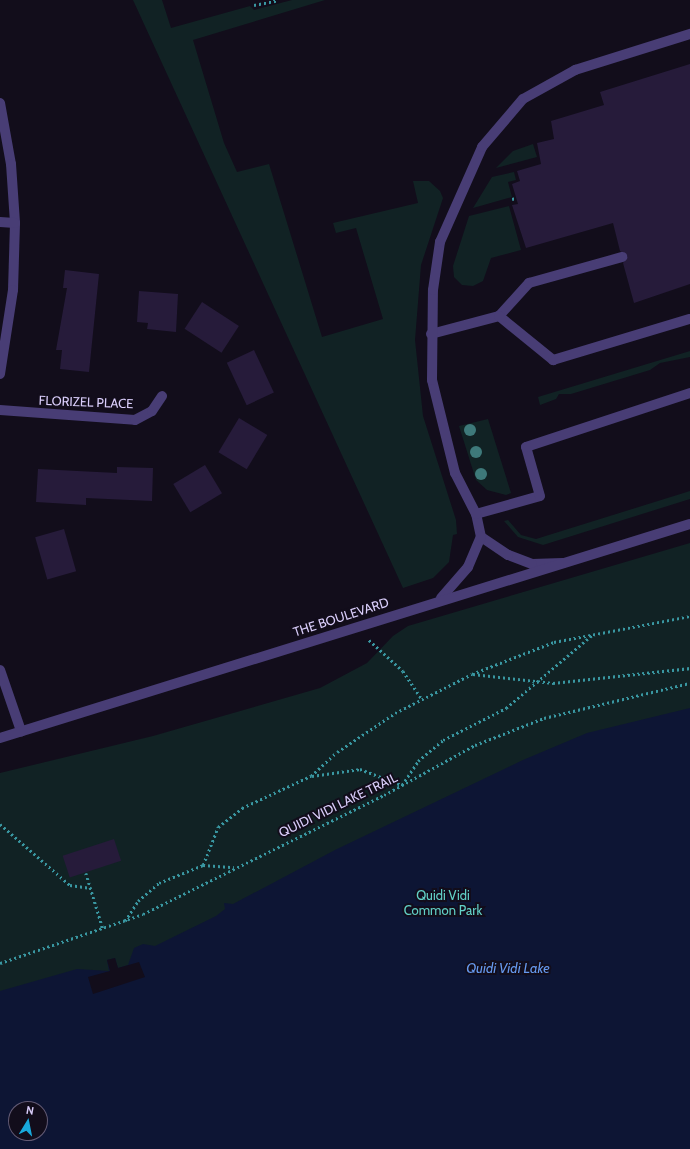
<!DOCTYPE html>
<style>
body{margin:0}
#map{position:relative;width:690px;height:1149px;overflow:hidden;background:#120d1b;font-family:Cabin,sans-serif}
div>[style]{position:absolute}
.green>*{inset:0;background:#112224}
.water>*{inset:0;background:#0d1534}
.pier>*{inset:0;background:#120d1b}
.building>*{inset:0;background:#261b3a;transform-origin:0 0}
.path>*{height:2.5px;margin-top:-1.25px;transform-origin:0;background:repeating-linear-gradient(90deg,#3997a1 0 2px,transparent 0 5px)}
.minor>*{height:10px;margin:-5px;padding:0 5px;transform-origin:5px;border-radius:5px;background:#483d75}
.trees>*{width:12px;height:12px;margin:-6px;border-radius:50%;background:#3e797a}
span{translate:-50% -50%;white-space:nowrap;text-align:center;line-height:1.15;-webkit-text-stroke:4px #120d1b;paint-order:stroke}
.street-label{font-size:13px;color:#d9cdfa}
.park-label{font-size:13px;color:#62d1c7}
.water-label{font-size:14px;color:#69e;font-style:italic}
.north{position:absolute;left:8px;top:1101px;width:40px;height:40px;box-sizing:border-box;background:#120d1b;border:1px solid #625a74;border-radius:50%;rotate:10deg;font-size:11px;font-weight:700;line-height:16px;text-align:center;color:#d9cdfa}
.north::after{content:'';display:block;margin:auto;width:14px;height:18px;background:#18a8db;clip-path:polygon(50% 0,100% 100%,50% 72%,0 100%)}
</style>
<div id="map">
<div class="green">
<i style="clip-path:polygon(133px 0,162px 0,171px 28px,250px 6px,254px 10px,292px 0,325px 0,193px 40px,224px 143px,237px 172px,269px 164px,322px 337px,383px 319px,356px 228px,336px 233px,333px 223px,418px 203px,413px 181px,429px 181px,440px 191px,443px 198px,421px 265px,415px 340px,423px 416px,456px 520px,457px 534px,453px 535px,449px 562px,433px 578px,403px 588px)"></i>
<i style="clip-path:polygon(533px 144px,537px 157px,496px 168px,513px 151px)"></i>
<i style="clip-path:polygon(514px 172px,516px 180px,508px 182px,512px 197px,473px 208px,492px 177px)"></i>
<i style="clip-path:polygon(509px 206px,521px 250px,491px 258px,483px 281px,473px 286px,462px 285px,454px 277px,453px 266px,469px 216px)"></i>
<i style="clip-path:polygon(690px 351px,690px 357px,660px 363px,650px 370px,571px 394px,559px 394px,556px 399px,540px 405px,538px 397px)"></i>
<i style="clip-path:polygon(488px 419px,511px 493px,506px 495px,487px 490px,476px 480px,459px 426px)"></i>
<i style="clip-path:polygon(690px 491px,690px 499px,543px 545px,518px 537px,504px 521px,508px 520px,521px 535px,536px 539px)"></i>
<i style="clip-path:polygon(evenodd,690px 543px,690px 1149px,0 1149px,0 773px,153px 736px,320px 688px,367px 663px,393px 636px,408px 626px,690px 543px,16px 1109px,40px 1109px,40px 1133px,16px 1133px,16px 1109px)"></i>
</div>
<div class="water">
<i style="clip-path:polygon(evenodd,690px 708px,690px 1149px,0 1149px,0 991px,77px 969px,109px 971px,107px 960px,115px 958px,118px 968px,128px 965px,134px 948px,143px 944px,155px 946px,216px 916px,225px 909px,224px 903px,233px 904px,335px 850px,523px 760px,587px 733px,690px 708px,16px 1109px,40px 1109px,40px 1133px,16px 1133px,16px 1109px)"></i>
</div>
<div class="pier">
<i style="clip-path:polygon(115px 958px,118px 968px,139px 962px,145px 977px,93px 994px,88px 977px,110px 971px,107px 960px)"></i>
</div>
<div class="building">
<i style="clip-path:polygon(690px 64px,690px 284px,634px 303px,623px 263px,628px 256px,620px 251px,613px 223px,526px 248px,512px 205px,518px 204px,512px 184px,520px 181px,517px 171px,541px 164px,537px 143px,554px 139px,551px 121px,604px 105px,600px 92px)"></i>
<i style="clip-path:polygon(65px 270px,99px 274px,89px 372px,60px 369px,62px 350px,56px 350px,67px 288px,63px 288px)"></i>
<i style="clip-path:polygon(139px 291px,178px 294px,176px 332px,147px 329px,148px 323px,137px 322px)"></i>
<i style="left:202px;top:302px;width:44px;height:32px;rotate:33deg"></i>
<i style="left:254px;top:350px;width:47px;height:30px;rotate:65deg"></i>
<i style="left:239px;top:418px;width:33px;height:40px;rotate:31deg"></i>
<i style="left:205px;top:465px;width:33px;height:37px;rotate:59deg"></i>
<i style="clip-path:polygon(117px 467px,153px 468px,152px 501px,86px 498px,86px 505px,36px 502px,38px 469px,117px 473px)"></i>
<i style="left:64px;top:529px;width:44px;height:30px;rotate:74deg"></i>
<i style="left:114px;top:839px;width:23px;height:54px;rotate:72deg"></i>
</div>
<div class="path">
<i style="left:254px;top:5px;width:25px;rotate:-11deg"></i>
<i style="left:512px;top:199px;width:4px;rotate:-14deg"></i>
<i style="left:369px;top:640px;width:46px;rotate:42.4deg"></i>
<i style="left:403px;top:671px;width:34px;rotate:56deg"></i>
<i style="left:473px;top:674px;width:81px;rotate:6.4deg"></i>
<i style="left:553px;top:683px;width:138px;rotate:-6.2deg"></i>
<i style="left:312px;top:776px;width:49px;rotate:-8.3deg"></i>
<i style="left:360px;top:769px;width:45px;rotate:20.9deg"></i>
<i style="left:402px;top:785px;width:29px;rotate:-56deg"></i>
<i style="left:418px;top:761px;width:33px;rotate:-40deg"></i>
<i style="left:443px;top:740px;width:71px;rotate:-26.9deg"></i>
<i style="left:506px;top:708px;width:113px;rotate:-40.3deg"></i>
<i style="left:0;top:824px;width:93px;rotate:41.1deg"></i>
<i style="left:70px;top:885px;width:21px;rotate:8deg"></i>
<i style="left:203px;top:865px;width:41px;rotate:-68.5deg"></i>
<i style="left:218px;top:827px;width:31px;rotate:-38deg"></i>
<i style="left:242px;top:808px;width:76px;rotate:-24.9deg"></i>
<i style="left:311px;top:776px;width:35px;rotate:-43deg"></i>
<i style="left:337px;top:752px;width:70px;rotate:-33.9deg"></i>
<i style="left:395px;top:713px;width:86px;rotate:-26.9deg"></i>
<i style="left:472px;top:674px;width:88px;rotate:-21.3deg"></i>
<i style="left:554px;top:642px;width:138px;rotate:-10.8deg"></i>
<i style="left:86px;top:873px;width:59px;rotate:73.1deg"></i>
<i style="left:125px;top:921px;width:24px;rotate:-57deg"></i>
<i style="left:138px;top:901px;width:28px;rotate:-41deg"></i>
<i style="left:159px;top:883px;width:48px;rotate:-22.2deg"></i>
<i style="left:203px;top:865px;width:31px;rotate:4deg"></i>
<i style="left:0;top:963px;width:151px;rotate:-18.9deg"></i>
<i style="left:143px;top:914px;width:269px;rotate:-26.3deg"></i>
<i style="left:384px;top:795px;width:104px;rotate:-28.8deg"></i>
<i style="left:475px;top:745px;width:74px;rotate:-21.4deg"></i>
<i style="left:544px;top:718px;width:150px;rotate:-13.5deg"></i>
</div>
<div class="minor">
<i style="left:0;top:103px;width:62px;rotate:79.8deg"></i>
<i style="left:11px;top:164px;width:59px;rotate:86.1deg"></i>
<i style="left:15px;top:223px;width:67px;rotate:91.7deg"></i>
<i style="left:13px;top:290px;width:85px;rotate:98.8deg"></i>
<i style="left:0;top:222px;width:15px;rotate:4deg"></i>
<i style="left:499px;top:316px;width:45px;rotate:-47.7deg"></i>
<i style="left:529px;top:283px;width:97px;rotate:-15.6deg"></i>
<i style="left:431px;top:334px;width:70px;rotate:-14.8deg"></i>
<i style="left:499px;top:316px;width:70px;rotate:39.2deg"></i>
<i style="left:553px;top:360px;width:143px;rotate:-16.7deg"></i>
<i style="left:0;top:410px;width:135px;rotate:4.2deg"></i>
<i style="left:135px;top:420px;width:19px;rotate:-28deg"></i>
<i style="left:152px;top:411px;width:18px;rotate:-56deg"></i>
<i style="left:476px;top:514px;width:66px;rotate:-15.7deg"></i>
<i style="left:540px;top:496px;width:51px;rotate:-105.9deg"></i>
<i style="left:526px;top:447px;width:173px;rotate:-18.2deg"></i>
<i style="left:563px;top:563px;width:31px;rotate:178deg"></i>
<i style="left:532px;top:564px;width:26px;rotate:-159deg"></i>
<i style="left:508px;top:555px;width:32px;rotate:-146deg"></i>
<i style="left:481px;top:537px;width:24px;rotate:-102deg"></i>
<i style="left:476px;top:514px;width:46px;rotate:-117.1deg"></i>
<i style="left:455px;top:473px;width:96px;rotate:-103.9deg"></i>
<i style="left:432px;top:380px;width:90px;rotate:-89.4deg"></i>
<i style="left:433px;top:290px;width:49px;rotate:-81.7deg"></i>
<i style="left:440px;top:242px;width:104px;rotate:-66.1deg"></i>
<i style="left:482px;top:147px;width:63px;rotate:-49.5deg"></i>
<i style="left:523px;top:99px;width:60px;rotate:-29.1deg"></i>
<i style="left:575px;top:70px;width:121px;rotate:-17.4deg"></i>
<i style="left:441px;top:598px;width:41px;rotate:-48.9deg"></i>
<i style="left:468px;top:567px;width:33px;rotate:-67deg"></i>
<i style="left:0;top:670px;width:65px;rotate:71deg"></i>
<i style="left:0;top:738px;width:722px;rotate:-17.23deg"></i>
</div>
<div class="trees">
<i style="left:470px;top:430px"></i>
<i style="left:476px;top:452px"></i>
<i style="left:481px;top:474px"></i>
</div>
<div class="street-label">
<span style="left:86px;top:402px;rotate:2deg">FLORIZEL PLACE</span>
<span style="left:341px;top:617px;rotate:-18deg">THE BOULEVARD</span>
<span style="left:338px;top:805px;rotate:-26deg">QUIDI VIDI LAKE TRAIL</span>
</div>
<div class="park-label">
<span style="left:443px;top:903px">Quidi Vidi<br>Common Park</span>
</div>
<div class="water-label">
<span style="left:508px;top:968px">Quidi Vidi Lake</span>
</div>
<div class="north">N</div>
</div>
